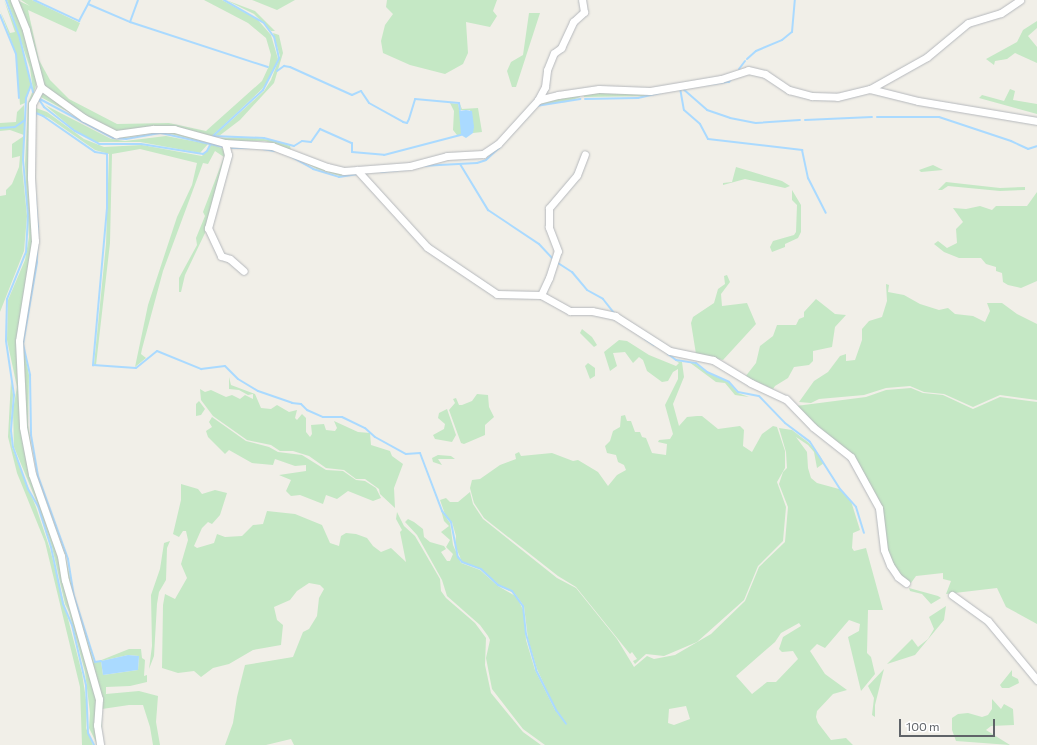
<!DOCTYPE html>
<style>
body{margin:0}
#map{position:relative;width:1037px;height:745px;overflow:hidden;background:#f1efe8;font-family:Commissioner,sans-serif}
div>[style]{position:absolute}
.green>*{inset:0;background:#c5e8c5}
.water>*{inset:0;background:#aadaff}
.stream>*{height:2px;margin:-1px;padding:0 1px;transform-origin:1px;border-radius:1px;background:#aadaff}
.roads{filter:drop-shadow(0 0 1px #b5b8bc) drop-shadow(0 0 1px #b5b8bc)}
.street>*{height:7px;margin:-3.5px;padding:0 3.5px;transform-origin:3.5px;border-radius:3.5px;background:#fff}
span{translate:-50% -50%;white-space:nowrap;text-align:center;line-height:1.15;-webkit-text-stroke:3px #fff;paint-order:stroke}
.scale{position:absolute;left:899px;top:719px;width:96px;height:18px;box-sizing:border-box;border:2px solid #5f6368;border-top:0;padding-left:5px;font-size:12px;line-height:14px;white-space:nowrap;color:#5f6368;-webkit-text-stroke:3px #fff;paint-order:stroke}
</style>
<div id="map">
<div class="green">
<i style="clip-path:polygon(4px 0,19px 35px,31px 85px,25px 103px,20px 105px,16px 54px,0 10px,10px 33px,15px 32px)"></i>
<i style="clip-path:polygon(7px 0,11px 0,23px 28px,37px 82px,32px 99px,34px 241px,18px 330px,22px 427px,96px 698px,97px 744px,89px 728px,90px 713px,85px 672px,69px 612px,65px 604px,52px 547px,38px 505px,14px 447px,13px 410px,17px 387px,7px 340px,8px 300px,25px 260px,29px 237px,25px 164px,28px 103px,33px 90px,30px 68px)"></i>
<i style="clip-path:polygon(17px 0,30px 6px,21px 0,32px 0,80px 23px,76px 32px,28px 10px,39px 60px,50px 80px,69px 99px,117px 124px,169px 123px,206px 131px,262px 81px,269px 66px,271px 55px,266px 38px,248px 23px,204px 0,222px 0,257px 19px,271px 35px,278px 59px,270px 78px,262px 89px,211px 137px,195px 132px,116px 131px,86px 117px,45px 87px)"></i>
<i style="clip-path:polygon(226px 0,255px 11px,275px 31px,271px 31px,254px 14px)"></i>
<i style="clip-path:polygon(252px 0,295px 0,277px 10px)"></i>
<i style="clip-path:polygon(387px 0,497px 0,493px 11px,497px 16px,490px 27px,466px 22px,468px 53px,463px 64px,445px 74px,410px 65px,383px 53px,381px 41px,385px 25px,393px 14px,386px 7px)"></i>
<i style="clip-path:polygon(529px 13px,540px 13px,516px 87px,512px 87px,507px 71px,511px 62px,523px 55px)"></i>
<i style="clip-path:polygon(1037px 21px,1037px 28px,1028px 36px,1037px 47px,1037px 63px,1015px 53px,1007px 59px,995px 61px,994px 65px,986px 59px,1017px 42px,1023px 30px)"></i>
<i style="clip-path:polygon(273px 33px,279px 35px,283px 53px,274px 83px,240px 120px,219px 136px,215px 135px,264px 91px,271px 80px,280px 56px)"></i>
<i style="clip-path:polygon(733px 75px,728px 81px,694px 85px,647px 96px,584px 97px,583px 94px,602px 91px,644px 94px)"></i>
<i style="clip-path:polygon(1010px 89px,1015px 91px,1013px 100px,1037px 104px,1037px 114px,979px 98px,982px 95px,1004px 101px)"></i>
<i style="clip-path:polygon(41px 92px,109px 133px,166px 130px,211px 141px,225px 147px,163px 132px,124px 138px,113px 136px,37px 95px)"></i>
<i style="clip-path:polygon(580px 93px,580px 97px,567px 102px,536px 105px,540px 101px)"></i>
<i style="clip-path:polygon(459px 102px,462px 109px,478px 108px,482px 132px,473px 133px,470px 110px,461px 110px)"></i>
<i style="clip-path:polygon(450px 103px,458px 104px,461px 117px,461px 135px,457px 135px,453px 130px,454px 111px)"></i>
<i style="clip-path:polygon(24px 105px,24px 135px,10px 130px,0 131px,0 123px,16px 122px,17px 112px)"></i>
<i style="clip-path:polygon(45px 105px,111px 139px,125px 141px,166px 136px,208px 144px,200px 153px,140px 142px,95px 142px,73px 129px)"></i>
<i style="clip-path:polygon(evenodd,33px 107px,47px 112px,84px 139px,104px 147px,142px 145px,202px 156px,212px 144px,226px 150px,205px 233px,185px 275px,181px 292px,179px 292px,179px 278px,197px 245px,196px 238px,205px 216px,203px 212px,224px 157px,215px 151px,208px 164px,203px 163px,163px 271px,142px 349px,141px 354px,146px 358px,135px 367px,148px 305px,177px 217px,192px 185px,197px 163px,140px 149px,112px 154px,110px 243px,96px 365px,94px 365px,106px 244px,109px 154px,95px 150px,49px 118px,34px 112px,33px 181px,38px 239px,23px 344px,29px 375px,28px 425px,35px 471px,65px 554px,73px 593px,94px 663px,129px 649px,141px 649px,142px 658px,145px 660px,144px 676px,147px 675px,147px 682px,130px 686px,106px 687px,106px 694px,139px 691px,158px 696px,156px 722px,160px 745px,153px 745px,150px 727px,143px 705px,129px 705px,102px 709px,102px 745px,98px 725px,100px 699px,61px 552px,31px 462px,26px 434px,21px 342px,36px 245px,32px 179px,33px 107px,128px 655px,139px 656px,138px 670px,103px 675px,101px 661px,128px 655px)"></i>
<i style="clip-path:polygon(24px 136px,22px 167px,27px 216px,24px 251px,0 312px,0 196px,6px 195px,6px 190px,12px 184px,19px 167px,20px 156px,12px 158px,12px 144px)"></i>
<i style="clip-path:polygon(251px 137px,277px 141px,290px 146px,291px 150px,265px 141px,229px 141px,219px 138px)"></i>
<i style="clip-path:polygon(227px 144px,269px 146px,336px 171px,357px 173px,340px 176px,317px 169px,289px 154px,271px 148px,227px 147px)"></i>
<i style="clip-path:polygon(933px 165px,943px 170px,921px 172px,919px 170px)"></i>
<i style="clip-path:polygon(736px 167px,782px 181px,790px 186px,785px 188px,745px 179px,723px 185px,723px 183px,732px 182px)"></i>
<i style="clip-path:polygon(946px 182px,1000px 188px,1025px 187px,1025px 190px,1000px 191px,948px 186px,942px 190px,938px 190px)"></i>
<i style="clip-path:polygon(792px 190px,801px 205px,801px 232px,798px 238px,785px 244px,785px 247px,772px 252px,770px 247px,773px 241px,794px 235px,796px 232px,797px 205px,792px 200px)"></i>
<i style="clip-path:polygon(1037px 192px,1037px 281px,1021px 288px,1008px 285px,1003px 282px,1002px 273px,996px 271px,996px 267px,986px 264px,981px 258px,959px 258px,944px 252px,934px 244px,938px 241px,947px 248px,957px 243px,956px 229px,963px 222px,953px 208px,966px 209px,980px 206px,992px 210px,996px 206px,1027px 206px)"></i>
<i style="clip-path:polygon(727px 275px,730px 282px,721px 294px,722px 306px,747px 303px,756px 324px,723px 360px,696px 354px,691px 323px,693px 317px,714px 303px,718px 289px,725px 284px,724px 276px)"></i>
<i style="clip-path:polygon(886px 284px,889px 285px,888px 292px,904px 295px,920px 304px,939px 310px,948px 308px,955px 314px,973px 316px,985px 322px,990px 311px,987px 303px,1002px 303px,1017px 314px,1037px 324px,1037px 400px,1000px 395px,973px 407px,944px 394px,924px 392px,910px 386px,886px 388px,864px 395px,819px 399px,811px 403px,799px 402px,814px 381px,828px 372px,840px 356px,846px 354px,846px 361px,855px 360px,862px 340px,862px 329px,869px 321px,882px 317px,887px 301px)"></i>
<i style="clip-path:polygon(816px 299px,835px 314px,846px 315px,835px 327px,832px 347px,813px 351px,813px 361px,809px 365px,794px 367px,788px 378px,775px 386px,773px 389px,745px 377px,756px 363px,760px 346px,773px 336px,777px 325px,796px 325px,799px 319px,804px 317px,804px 312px)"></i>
<i style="clip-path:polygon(582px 329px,592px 337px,597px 345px,594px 347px,580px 333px)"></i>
<i style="clip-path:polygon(619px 340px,627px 341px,649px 355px,676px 366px,679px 363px,676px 361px,682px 362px,684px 377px,673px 404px,679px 426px,687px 417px,697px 416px,702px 416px,718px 429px,740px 426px,744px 430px,743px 446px,752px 452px,762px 434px,773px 426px,777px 427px,785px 451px,785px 468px,777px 482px,786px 507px,783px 541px,758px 566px,744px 600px,697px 642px,664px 656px,646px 654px,635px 664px,633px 661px,637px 659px,632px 652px,630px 654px,576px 587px,558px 576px,484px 518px,474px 503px,470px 488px,472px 480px,480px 479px,500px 465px,516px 459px,515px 454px,519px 452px,521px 456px,552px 453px,573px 461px,578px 460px,598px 472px,608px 486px,617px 475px,626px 470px,624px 465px,618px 462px,616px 455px,607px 453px,605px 446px,610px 441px,613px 431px,620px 427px,621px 416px,625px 415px,627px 421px,631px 421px,635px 432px,640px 432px,642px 437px,646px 438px,652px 453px,666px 455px,667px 444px,658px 442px,659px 440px,670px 439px,673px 434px,665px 405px,678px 379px,678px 369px,673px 372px,668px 381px,662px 382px,647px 371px,643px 360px,639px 357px,633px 363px,625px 352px,613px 353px,617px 366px,610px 371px,604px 352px)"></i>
<i style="clip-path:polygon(689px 362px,696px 364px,707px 372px,728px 382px,738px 393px,749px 397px,735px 395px,725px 383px,716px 382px)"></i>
<i style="clip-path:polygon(588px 363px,595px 368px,595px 376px,590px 379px,585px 366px)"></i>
<i style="clip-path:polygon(229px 377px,231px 385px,255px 394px,261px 408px,271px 409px,277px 405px,289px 412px,297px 410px,295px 418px,297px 420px,302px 414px,306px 418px,306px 432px,310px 437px,312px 434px,311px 425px,324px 424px,326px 430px,335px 431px,337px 428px,334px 421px,358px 432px,370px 433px,371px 445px,390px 451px,392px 456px,403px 464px,394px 488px,395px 508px,380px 494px,379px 489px,365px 479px,356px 479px,344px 470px,326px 468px,309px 456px,293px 451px,280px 451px,271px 445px,247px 440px,213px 416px,201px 400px,200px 389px,205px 392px,211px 390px,226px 397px,232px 395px,240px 399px,245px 395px,253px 399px,253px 394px,248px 395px,239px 390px,229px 389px)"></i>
<i style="clip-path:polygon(11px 380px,13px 395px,10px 430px,12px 447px,36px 507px,50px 549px,82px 673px,87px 706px,86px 728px,93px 745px,82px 745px,80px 687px,45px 542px,17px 473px,8px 437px)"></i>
<i style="clip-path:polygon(911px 388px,923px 393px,943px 395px,973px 409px,1000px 397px,1037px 402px,1037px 624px,1006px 607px,997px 588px,946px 594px,951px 581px,943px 579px,943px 573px,916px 576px,911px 583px,907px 581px,891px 565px,871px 486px,834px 442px,796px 406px,866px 397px,886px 390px)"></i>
<i style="clip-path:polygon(477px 394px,488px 395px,489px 407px,494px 417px,485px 425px,485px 435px,464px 444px,461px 443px,449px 410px,455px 403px,453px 399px,456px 398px,459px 405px,462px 405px,472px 401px)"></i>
<i style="clip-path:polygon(199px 401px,205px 409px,201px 415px,196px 416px,196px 404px)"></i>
<i style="clip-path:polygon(447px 409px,456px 435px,452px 442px,435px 439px,433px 435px,444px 429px,445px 424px,438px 418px,439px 413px)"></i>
<i style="clip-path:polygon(212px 417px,246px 441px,269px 447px,278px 452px,302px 455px,326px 470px,343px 471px,356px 480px,365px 481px,376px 488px,381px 498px,373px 501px,348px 491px,337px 499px,326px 495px,323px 504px,300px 495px,291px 496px,286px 491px,291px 480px,279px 475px,306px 471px,306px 465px,295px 466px,275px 459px,273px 465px,252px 463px,229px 450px,225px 454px,208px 437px,206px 431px,212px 427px,209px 422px)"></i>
<i style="clip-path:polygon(evenodd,779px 428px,792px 430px,809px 443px,820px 456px,824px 463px,817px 468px,814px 452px,808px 445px,796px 437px,807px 452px,808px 468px,811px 478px,817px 483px,839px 489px,851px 501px,860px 530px,853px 533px,852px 548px,854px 551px,866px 548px,883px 610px,868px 610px,867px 653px,871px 657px,875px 674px,861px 691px,848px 637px,859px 631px,860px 624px,849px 620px,825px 648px,817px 644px,810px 651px,825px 674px,847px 690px,833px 694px,817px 711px,816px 717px,818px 723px,831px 740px,846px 738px,853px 745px,545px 745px,523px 729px,492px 689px,486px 658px,490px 640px,488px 636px,480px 625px,447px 596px,442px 580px,417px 535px,405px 522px,408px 519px,414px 522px,423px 529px,424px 537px,430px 542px,444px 546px,446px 549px,441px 552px,447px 561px,450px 561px,453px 554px,446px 547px,450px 540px,441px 532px,449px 526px,444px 521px,441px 510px,450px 523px,453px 545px,461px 563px,480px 570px,498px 586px,517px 597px,524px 612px,526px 640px,535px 670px,555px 710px,567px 725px,556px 710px,537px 669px,528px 639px,524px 606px,515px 594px,499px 585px,481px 569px,462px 562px,455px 545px,456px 536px,452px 522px,446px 517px,440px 500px,446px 498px,450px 502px,458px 502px,470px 492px,473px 504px,483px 519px,557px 578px,576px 588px,617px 639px,634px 667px,647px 656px,654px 659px,675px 655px,711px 634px,745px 601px,759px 567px,785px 542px,788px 507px,779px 484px,783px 472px,787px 468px,786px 452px,779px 428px,799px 623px,801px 626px,783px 637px,779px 649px,782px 652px,793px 651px,798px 659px,776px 682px,767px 682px,752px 694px,736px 676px,775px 642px,781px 633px,799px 623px,779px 428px,686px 706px,690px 719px,674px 725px,668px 723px,669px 709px,686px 706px)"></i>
<i style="clip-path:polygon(438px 455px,451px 456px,455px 459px,438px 459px,442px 465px,433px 462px,432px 458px)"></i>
<i style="clip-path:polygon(181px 484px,198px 489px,202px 494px,215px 490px,227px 493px,220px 515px,212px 524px,208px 522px,202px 528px,194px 546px,197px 548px,214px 543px,217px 534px,225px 537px,242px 536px,253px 525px,263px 524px,267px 511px,295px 514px,322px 525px,330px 543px,339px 546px,341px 536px,346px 533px,356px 534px,367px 538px,373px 546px,381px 552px,391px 548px,406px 562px,400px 532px,402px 530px,396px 519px,397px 512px,404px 526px,415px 536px,422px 548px,440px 579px,441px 591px,446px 598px,475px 623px,486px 638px,485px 665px,491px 693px,523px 732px,541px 745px,294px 745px,291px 739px,266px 745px,225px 745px,233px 723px,237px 697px,245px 665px,293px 657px,303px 632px,309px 629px,317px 616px,319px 598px,324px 589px,320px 585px,309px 583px,297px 591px,290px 600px,274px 607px,277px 620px,283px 625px,281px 645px,253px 650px,229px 664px,213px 668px,201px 677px,194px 671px,178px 673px,162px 668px,163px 605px,165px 594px,175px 599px,187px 578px,181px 564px,188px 540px,186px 531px,183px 531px,179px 537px,173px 534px,181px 500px)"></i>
<i style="clip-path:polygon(170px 541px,167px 548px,166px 580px,159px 592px,157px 604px,154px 656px,149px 669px,152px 646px,151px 595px,160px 569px,164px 543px)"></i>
<i style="clip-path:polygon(909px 588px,938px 596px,941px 598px,931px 604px,922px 594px,910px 591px)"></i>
<i style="clip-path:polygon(946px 606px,944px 620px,915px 655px,887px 664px,912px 639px,918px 647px,928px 639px,934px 629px,929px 617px)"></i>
<i style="clip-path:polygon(884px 669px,875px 705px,875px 717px,872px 715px,874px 698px,868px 686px)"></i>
<i style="clip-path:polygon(1012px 670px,1012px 676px,1018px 679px,1019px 683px,1009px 688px,1002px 688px,1000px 685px)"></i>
<i style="clip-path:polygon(992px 699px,1001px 709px,1004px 704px,1013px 709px,1014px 725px,991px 726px,986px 730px,1010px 745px,956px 741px,952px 730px,952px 718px,958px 714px,968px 713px,982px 717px,988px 715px,992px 709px)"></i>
</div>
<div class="water">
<i style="clip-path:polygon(466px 110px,472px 111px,474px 127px,473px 133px,466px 138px,461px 135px,459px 111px)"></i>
<i style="clip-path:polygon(128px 655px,139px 656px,138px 670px,103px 675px,101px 661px)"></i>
</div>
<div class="stream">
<i style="left:6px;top:0;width:37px;rotate:70deg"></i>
<i style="left:19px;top:35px;width:59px;rotate:76.2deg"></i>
<i style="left:34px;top:0;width:50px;rotate:25deg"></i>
<i style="left:79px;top:21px;width:19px;rotate:-62deg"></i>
<i style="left:90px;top:0;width:4px;rotate:117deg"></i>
<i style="left:88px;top:4px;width:46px;rotate:23.2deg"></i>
<i style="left:130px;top:22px;width:145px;rotate:18.1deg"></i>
<i style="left:0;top:15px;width:42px;rotate:67.7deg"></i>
<i style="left:16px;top:54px;width:44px;rotate:86.1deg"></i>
<i style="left:130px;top:22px;width:23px;rotate:-70deg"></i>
<i style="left:747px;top:59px;width:12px;rotate:-42deg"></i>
<i style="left:756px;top:51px;width:28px;rotate:-23deg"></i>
<i style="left:782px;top:40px;width:13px;rotate:-39deg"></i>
<i style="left:792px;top:32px;width:32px;rotate:-85deg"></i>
<i style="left:739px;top:69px;width:10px;rotate:-53deg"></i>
<i style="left:277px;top:71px;width:9px;rotate:-36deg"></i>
<i style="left:284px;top:66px;width:6px;rotate:9deg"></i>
<i style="left:290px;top:67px;width:68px;rotate:24.3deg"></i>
<i style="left:352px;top:95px;width:10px;rotate:-24deg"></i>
<i style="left:361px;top:91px;width:14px;rotate:56deg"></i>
<i style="left:369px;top:103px;width:39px;rotate:29deg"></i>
<i style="left:403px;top:122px;width:4px;rotate:14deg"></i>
<i style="left:407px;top:123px;width:4px;rotate:-63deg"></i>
<i style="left:409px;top:119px;width:21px;rotate:-73deg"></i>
<i style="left:415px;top:99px;width:44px;rotate:5.2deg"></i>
<i style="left:459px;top:103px;width:7px;rotate:82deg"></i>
<i style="left:31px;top:85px;width:14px;rotate:111deg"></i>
<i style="left:26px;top:98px;width:62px;rotate:92.8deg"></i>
<i style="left:23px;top:160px;width:55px;rotate:84.8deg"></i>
<i style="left:28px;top:215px;width:37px;rotate:93deg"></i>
<i style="left:26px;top:252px;width:51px;rotate:112deg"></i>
<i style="left:7px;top:299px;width:42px;rotate:91.4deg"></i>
<i style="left:6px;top:341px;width:55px;rotate:81.6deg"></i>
<i style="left:14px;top:395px;width:36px;rotate:95deg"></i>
<i style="left:11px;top:431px;width:16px;rotate:83deg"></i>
<i style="left:13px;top:447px;width:45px;rotate:70.3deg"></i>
<i style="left:28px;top:489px;width:20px;rotate:60deg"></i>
<i style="left:38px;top:506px;width:43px;rotate:72.4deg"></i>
<i style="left:51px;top:547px;width:58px;rotate:78.1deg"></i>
<i style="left:63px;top:604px;width:23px;rotate:67deg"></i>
<i style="left:72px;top:625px;width:62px;rotate:76.9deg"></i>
<i style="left:86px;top:685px;width:48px;rotate:87.6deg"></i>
<i style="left:88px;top:733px;width:13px;rotate:63deg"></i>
<i style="left:703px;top:85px;width:26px;rotate:-7deg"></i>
<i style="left:729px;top:82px;width:5px;rotate:-53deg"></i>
<i style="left:680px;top:88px;width:22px;rotate:80deg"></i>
<i style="left:684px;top:110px;width:21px;rotate:41deg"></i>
<i style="left:700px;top:124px;width:17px;rotate:62deg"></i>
<i style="left:708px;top:139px;width:95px;rotate:6.7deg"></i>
<i style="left:802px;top:150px;width:29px;rotate:78deg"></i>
<i style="left:808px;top:178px;width:39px;rotate:63deg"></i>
<i style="left:682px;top:88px;width:33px;rotate:41deg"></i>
<i style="left:707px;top:110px;width:24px;rotate:19deg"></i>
<i style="left:730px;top:118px;width:26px;rotate:11deg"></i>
<i style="left:756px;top:123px;width:44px;rotate:-3.9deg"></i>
<i style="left:38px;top:98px;width:85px;rotate:28.1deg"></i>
<i style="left:113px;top:138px;width:13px;rotate:4deg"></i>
<i style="left:126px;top:139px;width:36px;rotate:-10deg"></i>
<i style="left:161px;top:133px;width:64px;rotate:12.7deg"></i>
<i style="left:38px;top:98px;width:11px;rotate:56deg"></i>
<i style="left:44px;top:107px;width:39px;rotate:38deg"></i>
<i style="left:75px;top:131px;width:27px;rotate:28deg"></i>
<i style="left:99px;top:144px;width:42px"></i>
<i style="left:141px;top:144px;width:63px;rotate:9.2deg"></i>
<i style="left:203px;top:154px;width:5px;rotate:-37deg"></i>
<i style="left:207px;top:151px;width:9px;rotate:-63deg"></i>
<i style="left:585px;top:99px;width:53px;rotate:-1.1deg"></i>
<i style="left:638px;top:98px;width:23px;rotate:-13deg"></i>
<i style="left:536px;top:106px;width:45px;rotate:-9deg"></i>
<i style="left:877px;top:117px;width:62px"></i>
<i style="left:939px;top:117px;width:76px;rotate:18.4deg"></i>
<i style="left:1011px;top:141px;width:19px;rotate:25deg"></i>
<i style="left:1028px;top:149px;width:9px;rotate:-18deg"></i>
<i style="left:35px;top:118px;width:5px;rotate:-79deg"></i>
<i style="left:36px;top:113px;width:8px;rotate:23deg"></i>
<i style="left:43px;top:116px;width:63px;rotate:34.7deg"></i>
<i style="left:95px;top:152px;width:12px;rotate:9deg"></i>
<i style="left:107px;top:154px;width:54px;rotate:90deg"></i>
<i style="left:107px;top:208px;width:158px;rotate:95.1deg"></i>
<i style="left:93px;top:365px;width:43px;rotate:4deg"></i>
<i style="left:136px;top:368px;width:27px;rotate:-39deg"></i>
<i style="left:157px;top:351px;width:48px;rotate:22.2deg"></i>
<i style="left:201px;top:369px;width:24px;rotate:-7deg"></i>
<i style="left:225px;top:366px;width:18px;rotate:45deg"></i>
<i style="left:238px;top:379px;width:23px;rotate:31deg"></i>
<i style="left:258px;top:391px;width:36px;rotate:19deg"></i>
<i style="left:292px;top:403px;width:9px;rotate:6deg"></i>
<i style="left:301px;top:404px;width:8px;rotate:45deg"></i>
<i style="left:307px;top:410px;width:17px;rotate:24deg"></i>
<i style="left:323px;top:417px;width:19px"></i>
<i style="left:342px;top:417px;width:25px;rotate:26deg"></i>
<i style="left:365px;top:428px;width:13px;rotate:42deg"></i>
<i style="left:375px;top:437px;width:35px;rotate:29deg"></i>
<i style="left:406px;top:454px;width:14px;rotate:-4deg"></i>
<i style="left:420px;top:453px;width:62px;rotate:69.2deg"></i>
<i style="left:442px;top:511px;width:14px;rotate:51deg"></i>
<i style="left:451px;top:522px;width:36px;rotate:79deg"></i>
<i style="left:458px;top:557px;width:6px;rotate:51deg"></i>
<i style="left:462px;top:562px;width:20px;rotate:20deg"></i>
<i style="left:481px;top:569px;width:23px;rotate:43deg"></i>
<i style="left:498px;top:585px;width:15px;rotate:23deg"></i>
<i style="left:512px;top:591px;width:19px;rotate:54deg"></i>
<i style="left:523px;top:606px;width:28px;rotate:84deg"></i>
<i style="left:526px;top:634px;width:37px;rotate:74deg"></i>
<i style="left:536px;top:670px;width:45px;rotate:63.4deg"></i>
<i style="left:556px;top:710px;width:17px;rotate:54deg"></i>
<i style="left:805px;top:120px;width:67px;rotate:-2.6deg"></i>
<i style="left:517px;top:127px;width:16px;rotate:-45deg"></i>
<i style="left:0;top:128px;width:15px;rotate:-4deg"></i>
<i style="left:15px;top:127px;width:12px;rotate:-35deg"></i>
<i style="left:213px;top:136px;width:51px;rotate:2.2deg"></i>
<i style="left:264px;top:138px;width:31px;rotate:15deg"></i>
<i style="left:294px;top:146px;width:9px;rotate:-32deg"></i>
<i style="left:302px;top:141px;width:9px;rotate:6deg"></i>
<i style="left:311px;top:142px;width:16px;rotate:-55deg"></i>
<i style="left:320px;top:129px;width:35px;rotate:24deg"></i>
<i style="left:352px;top:143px;width:9px;rotate:90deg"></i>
<i style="left:352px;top:152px;width:32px;rotate:5deg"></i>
<i style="left:384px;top:155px;width:80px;rotate:-14.6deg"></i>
<i style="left:213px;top:136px;width:68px;rotate:-42.6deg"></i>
<i style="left:263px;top:90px;width:36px;rotate:-63deg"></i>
<i style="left:279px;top:58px;width:22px;rotate:-103deg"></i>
<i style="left:274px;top:37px;width:17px;rotate:-126deg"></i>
<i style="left:264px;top:23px;width:46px;rotate:-150.1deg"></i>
<i style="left:230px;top:148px;width:19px"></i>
<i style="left:263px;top:149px;width:11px;rotate:10deg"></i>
<i style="left:290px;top:156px;width:26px;rotate:29deg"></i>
<i style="left:313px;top:169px;width:27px;rotate:17deg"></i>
<i style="left:339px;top:177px;width:19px;rotate:-9deg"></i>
<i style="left:460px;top:164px;width:54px;rotate:58.7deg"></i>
<i style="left:488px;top:210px;width:61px;rotate:33.7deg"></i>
<i style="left:539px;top:244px;width:21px;rotate:47deg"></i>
<i style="left:421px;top:166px;width:56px;rotate:-3.1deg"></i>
<i style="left:477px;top:163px;width:9px;rotate:-18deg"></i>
<i style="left:486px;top:160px;width:19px;rotate:-43deg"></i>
<i style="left:381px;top:172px;width:28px;rotate:-6deg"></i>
<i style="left:35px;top:194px;width:32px;rotate:85deg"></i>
<i style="left:38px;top:226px;width:36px;rotate:92deg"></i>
<i style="left:37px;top:262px;width:83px;rotate:99.7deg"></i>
<i style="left:23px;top:344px;width:32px;rotate:77deg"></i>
<i style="left:30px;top:375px;width:60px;rotate:89deg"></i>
<i style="left:31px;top:435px;width:42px;rotate:80.3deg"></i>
<i style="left:38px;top:476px;width:88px;rotate:70.1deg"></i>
<i style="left:68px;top:559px;width:37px;rotate:81deg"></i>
<i style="left:74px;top:596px;width:69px;rotate:72.3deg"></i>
<i style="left:95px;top:662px;width:6px;rotate:-9deg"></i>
<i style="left:558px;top:263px;width:17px;rotate:33deg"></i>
<i style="left:572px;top:272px;width:23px;rotate:50deg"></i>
<i style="left:587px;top:290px;width:18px;rotate:29deg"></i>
<i style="left:603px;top:299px;width:18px;rotate:52deg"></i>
<i style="left:645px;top:339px;width:11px;rotate:34deg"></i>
<i style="left:668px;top:354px;width:10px;rotate:37deg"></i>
<i style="left:676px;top:360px;width:20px;rotate:9deg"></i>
<i style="left:696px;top:363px;width:14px;rotate:39deg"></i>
<i style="left:707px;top:372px;width:24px;rotate:24deg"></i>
<i style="left:729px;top:382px;width:13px;rotate:48deg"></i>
<i style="left:738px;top:392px;width:21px;rotate:11deg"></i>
<i style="left:759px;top:396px;width:37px;rotate:46deg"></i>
<i style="left:785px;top:423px;width:31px;rotate:37deg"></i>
<i style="left:810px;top:442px;width:56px;rotate:57.4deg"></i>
<i style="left:840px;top:489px;width:24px;rotate:48deg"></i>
<i style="left:856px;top:507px;width:27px;rotate:73deg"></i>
</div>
<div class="roads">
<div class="street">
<i style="left:14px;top:0;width:32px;rotate:68deg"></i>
<i style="left:26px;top:30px;width:59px;rotate:75.3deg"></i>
<i style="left:41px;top:87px;width:53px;rotate:35.8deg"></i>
<i style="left:84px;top:118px;width:36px;rotate:27deg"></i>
<i style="left:116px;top:134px;width:37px;rotate:-8deg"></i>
<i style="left:153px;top:129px;width:21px"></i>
<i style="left:174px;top:129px;width:53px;rotate:15.4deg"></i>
<i style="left:225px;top:143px;width:47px;rotate:3.7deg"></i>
<i style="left:272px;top:146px;width:59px;rotate:20.9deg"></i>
<i style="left:327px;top:167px;width:17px;rotate:13deg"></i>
<i style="left:344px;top:171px;width:66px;rotate:-4.3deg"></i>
<i style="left:410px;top:166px;width:38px;rotate:-15deg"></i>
<i style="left:447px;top:156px;width:36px;rotate:-3deg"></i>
<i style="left:483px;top:154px;width:18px;rotate:-34deg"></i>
<i style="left:498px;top:144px;width:59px;rotate:-47.7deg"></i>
<i style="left:538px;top:100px;width:21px;rotate:-14deg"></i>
<i style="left:558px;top:95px;width:41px;rotate:-8.3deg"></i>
<i style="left:599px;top:89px;width:51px;rotate:2.2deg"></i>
<i style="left:650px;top:91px;width:72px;rotate:-9.6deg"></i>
<i style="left:721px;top:79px;width:28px;rotate:-18deg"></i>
<i style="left:748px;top:70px;width:17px;rotate:13deg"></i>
<i style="left:765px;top:74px;width:29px;rotate:34deg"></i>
<i style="left:789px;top:90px;width:24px;rotate:15deg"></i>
<i style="left:812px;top:96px;width:25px;rotate:2deg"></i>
<i style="left:837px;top:97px;width:34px;rotate:-14deg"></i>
<i style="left:870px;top:89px;width:65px;rotate:-29.3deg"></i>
<i style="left:927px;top:57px;width:53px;rotate:-39.7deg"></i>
<i style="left:968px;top:23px;width:34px;rotate:-17deg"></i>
<i style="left:1001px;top:13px;width:23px;rotate:-34deg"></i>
<i style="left:41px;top:87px;width:19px;rotate:118deg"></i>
<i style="left:32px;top:104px;width:74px;rotate:90.8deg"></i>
<i style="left:31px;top:178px;width:63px;rotate:86.4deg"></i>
<i style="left:35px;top:241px;width:101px;rotate:99.1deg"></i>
<i style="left:19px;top:341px;width:86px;rotate:87.3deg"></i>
<i style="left:23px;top:427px;width:48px;rotate:79.2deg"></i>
<i style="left:32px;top:474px;width:87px;rotate:70.5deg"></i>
<i style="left:61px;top:556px;width:24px;rotate:81deg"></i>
<i style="left:65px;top:580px;width:124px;rotate:74.1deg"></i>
<i style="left:99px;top:699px;width:26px;rotate:94deg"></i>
<i style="left:97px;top:725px;width:20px;rotate:81deg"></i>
<i style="left:870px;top:89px;width:49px;rotate:14deg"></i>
<i style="left:918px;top:101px;width:121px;rotate:9.5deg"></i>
<i style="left:538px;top:100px;width:15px;rotate:-62deg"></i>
<i style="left:545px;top:87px;width:17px;rotate:-83deg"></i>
<i style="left:547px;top:70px;width:18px;rotate:-68deg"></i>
<i style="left:554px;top:53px;width:9px;rotate:-36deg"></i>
<i style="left:561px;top:48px;width:29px;rotate:-65deg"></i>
<i style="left:573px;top:22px;width:15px;rotate:-42deg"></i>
<i style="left:584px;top:12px;width:12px;rotate:-99deg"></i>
<i style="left:225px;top:143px;width:12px;rotate:76deg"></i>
<i style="left:228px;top:155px;width:76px;rotate:105.3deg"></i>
<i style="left:208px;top:228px;width:31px;rotate:65deg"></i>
<i style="left:221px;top:256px;width:9px;rotate:18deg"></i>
<i style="left:230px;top:259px;width:18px;rotate:41deg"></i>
<i style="left:357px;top:170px;width:104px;rotate:47.7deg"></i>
<i style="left:427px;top:247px;width:84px;rotate:33.9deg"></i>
<i style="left:497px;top:294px;width:44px;rotate:1.3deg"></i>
<i style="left:541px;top:295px;width:33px;rotate:29deg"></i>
<i style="left:570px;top:311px;width:22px"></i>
<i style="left:592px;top:311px;width:24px;rotate:12deg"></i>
<i style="left:615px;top:316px;width:65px;rotate:32.5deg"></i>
<i style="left:670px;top:351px;width:44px;rotate:11.8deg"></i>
<i style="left:713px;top:360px;width:44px;rotate:31.2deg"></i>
<i style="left:751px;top:383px;width:38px;rotate:25deg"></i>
<i style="left:786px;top:399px;width:39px;rotate:46deg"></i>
<i style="left:813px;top:427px;width:48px;rotate:38.3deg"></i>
<i style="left:851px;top:457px;width:58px;rotate:61.2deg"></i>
<i style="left:879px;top:508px;width:42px;rotate:83.2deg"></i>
<i style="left:884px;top:550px;width:16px;rotate:68deg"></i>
<i style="left:890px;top:565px;width:14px;rotate:56deg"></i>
<i style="left:898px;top:577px;width:10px;rotate:37deg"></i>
<i style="left:541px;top:295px;width:19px;rotate:-65deg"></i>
<i style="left:549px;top:278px;width:28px;rotate:-72deg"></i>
<i style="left:558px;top:251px;width:26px;rotate:-111deg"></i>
<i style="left:549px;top:227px;width:19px;rotate:-90deg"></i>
<i style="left:549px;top:208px;width:43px;rotate:-49.7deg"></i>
<i style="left:577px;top:175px;width:22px;rotate:-69deg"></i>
<i style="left:952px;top:595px;width:44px;rotate:35.8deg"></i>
<i style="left:988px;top:621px;width:77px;rotate:50.3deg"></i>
</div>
</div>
<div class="scale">100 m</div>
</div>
